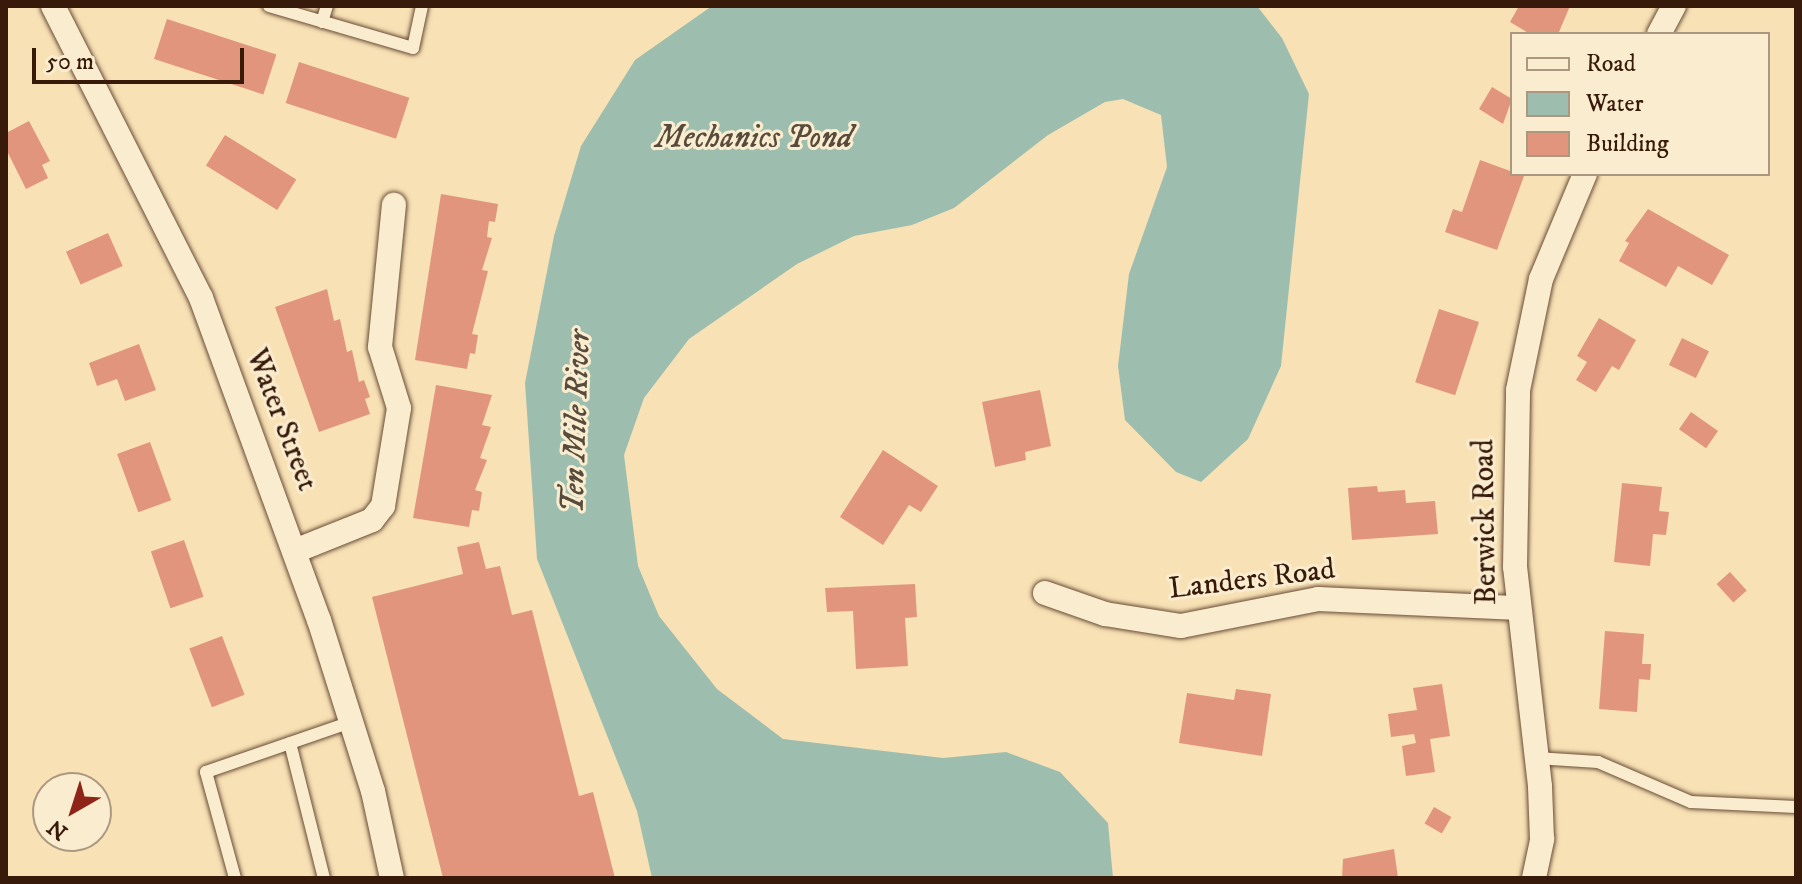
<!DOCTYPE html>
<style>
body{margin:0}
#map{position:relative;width:1802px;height:884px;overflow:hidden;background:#f8e1b5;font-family:"IM FELL DW Pica",serif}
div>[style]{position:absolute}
.water>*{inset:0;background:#9dbeae}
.building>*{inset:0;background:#e2957d;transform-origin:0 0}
.roads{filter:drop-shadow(0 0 2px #684c36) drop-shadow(0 0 2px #684c36)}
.service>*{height:12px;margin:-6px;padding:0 6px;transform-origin:6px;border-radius:6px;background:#faeccf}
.minor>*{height:24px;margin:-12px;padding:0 12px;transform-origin:12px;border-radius:12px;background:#faeccf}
span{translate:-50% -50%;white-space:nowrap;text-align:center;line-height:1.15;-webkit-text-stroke:6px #faeccf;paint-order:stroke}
.street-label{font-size:30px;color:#381a0b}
.water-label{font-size:32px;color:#564b3c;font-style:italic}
.frame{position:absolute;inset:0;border:8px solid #381a0b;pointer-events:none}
.legend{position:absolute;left:1510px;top:32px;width:260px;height:144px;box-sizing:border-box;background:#faeccf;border:2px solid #ac9881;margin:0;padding:10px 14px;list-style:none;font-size:24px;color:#381a0b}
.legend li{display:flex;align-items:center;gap:16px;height:40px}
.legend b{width:40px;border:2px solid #ac9881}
.north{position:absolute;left:32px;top:772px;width:80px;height:80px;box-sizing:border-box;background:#faeccf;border:2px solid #ac9881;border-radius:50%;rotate:219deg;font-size:22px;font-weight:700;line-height:32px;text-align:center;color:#381a0b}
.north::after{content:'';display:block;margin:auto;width:28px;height:36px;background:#8f2418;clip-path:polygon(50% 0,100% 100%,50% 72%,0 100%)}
.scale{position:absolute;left:32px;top:48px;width:212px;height:36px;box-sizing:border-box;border:4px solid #381a0b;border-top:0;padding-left:10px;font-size:24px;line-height:28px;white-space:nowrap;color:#381a0b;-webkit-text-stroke:6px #faeccf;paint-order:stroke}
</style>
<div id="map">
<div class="water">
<i style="clip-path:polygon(712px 6px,1257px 6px,1282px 38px,1309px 94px,1281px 366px,1248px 439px,1201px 482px,1176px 472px,1125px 420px,1118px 366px,1129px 274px,1167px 167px,1161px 115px,1123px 99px,1105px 102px,1048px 135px,954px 208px,912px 225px,854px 236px,797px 264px,689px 339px,644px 398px,624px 455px,638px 566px,659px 616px,717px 689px,783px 739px,943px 758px,1006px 752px,1060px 772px,1108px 823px,1113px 878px,652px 878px,637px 811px,537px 559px,525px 383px,554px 236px,581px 146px,635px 60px)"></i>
</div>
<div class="building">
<i style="clip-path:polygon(1519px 6px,1570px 6px,1559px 32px,1553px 34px,1530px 34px,1510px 22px)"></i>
<i style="left:167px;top:19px;width:115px;height:42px;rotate:18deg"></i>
<i style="left:299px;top:62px;width:116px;height:43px;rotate:18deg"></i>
<i style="clip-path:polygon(1492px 87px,1512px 99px,1503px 124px,1479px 109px)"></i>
<i style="clip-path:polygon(29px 121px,50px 161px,42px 165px,48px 178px,26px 189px,6px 149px,6px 133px)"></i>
<i style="left:225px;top:135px;width:84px;height:36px;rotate:32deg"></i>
<i style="clip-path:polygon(1480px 160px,1524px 176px,1497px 250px,1445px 232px,1453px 209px,1462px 212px)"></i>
<i style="clip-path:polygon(441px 194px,498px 204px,495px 222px,489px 221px,487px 237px,492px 238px,482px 270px,488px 271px,472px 334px,478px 335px,475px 354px,470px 353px,467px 369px,415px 360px)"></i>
<i style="clip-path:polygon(1648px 209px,1729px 255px,1712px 285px,1678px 266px,1666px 287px,1619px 261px,1629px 243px,1625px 241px)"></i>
<i style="left:108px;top:233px;width:36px;height:46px;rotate:66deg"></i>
<i style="clip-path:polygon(327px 289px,334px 321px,340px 319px,347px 352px,352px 350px,359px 382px,364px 380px,370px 397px,365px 399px,370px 414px,319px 432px,275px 307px)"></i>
<i style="left:1439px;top:309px;width:42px;height:77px;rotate:18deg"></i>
<i style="clip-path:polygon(1599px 318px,1636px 340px,1619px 370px,1612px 366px,1596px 392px,1576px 380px,1587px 362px,1577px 356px)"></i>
<i style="left:1682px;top:338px;width:30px;height:30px;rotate:26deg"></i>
<i style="clip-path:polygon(139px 344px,156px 390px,125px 401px,117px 379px,97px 386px,89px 363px)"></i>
<i style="clip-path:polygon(436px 385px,492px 395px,482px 425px,491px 427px,480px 458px,487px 460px,475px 490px,482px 492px,479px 511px,472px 510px,469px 527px,413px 518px)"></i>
<i style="clip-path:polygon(1040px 390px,1051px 446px,1025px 452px,1026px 460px,995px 467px,982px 402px)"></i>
<i style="left:1691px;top:412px;width:33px;height:21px;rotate:35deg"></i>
<i style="left:150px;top:442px;width:62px;height:35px;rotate:70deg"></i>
<i style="clip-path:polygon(883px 450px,938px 486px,921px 512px,909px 505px,883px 545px,840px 517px)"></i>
<i style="clip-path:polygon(1622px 483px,1662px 487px,1659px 511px,1669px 512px,1666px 535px,1653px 534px,1650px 566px,1614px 562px)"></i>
<i style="clip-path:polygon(1377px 486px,1378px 492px,1405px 490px,1406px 503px,1435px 501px,1438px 534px,1352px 540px,1348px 488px)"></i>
<i style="left:184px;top:540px;width:60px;height:35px;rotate:71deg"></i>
<i style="clip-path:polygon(479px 542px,486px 569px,500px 566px,512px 615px,532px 610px,579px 796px,593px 792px,615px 878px,443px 878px,372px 597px,463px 574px,457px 547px)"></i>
<i style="left:1730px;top:572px;width:25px;height:18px;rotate:48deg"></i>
<i style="clip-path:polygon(915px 584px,917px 617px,905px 618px,908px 666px,856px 669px,853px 611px,827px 612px,825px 588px)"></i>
<i style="clip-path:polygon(1605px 631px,1644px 634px,1642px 664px,1651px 664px,1650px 680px,1639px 679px,1637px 712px,1599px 709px)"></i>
<i style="left:222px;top:636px;width:63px;height:35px;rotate:69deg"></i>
<i style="clip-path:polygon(1442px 684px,1450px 736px,1430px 739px,1435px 772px,1406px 776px,1402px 746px,1416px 743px,1414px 734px,1391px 737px,1388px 714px,1417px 710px,1413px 688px)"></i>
<i style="clip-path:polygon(1236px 689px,1271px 694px,1262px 756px,1179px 743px,1187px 693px,1234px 700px)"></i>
<i style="left:1434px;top:807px;width:20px;height:19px;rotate:30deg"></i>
<i style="clip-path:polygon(1394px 849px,1398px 878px,1342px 878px,1343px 859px)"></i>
</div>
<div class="roads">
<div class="service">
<i style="left:269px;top:6px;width:150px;rotate:16.3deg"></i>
<i style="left:413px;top:48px;width:43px;rotate:-77.9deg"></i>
<i style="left:322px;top:22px;width:17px;rotate:-73deg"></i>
<i style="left:290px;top:743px;width:139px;rotate:75.9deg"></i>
<i style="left:1536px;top:758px;width:62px;rotate:3.7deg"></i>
<i style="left:1598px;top:762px;width:101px;rotate:23.3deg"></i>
<i style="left:1691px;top:802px;width:105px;rotate:2.7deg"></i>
<i style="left:235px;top:878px;width:110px;rotate:-105.3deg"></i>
<i style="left:206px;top:772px;width:153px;rotate:-19deg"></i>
</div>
<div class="minor">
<i style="left:53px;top:6px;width:327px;rotate:63.1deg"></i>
<i style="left:201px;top:298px;width:343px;rotate:69.9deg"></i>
<i style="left:319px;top:620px;width:179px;rotate:72.5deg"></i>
<i style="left:373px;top:791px;width:89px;rotate:77.7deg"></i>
<i style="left:1659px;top:34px;width:32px;rotate:-62deg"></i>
<i style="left:295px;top:551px;width:83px;rotate:-21.9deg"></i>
<i style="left:372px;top:520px;width:18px;rotate:-52deg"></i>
<i style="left:383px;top:506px;width:99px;rotate:-80.7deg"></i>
<i style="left:399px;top:408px;width:64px;rotate:-107.3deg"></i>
<i style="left:380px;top:347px;width:143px;rotate:-84.4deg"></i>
<i style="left:1045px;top:593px;width:64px;rotate:19.3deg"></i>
<i style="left:1105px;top:614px;width:77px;rotate:9deg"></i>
<i style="left:1181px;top:626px;width:140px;rotate:-11.1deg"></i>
<i style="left:1318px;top:599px;width:201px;rotate:2.6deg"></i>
<i style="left:1534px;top:878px;width:40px;rotate:-78deg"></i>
<i style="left:1542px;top:839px;width:53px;rotate:-92.2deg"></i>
<i style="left:1540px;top:786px;width:220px;rotate:-96.5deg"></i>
<i style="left:1515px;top:567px;width:177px;rotate:-89deg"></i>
<i style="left:1518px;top:390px;width:113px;rotate:-78.3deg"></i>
<i style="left:1541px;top:279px;width:114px;rotate:-67.3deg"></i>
</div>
</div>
<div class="street-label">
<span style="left:281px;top:420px;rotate:69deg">Water Street</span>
<span style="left:1486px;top:522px;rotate:-91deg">Berwick Road</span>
<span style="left:1252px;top:580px;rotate:-7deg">Landers Road</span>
</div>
<div class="water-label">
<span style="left:754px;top:138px">Mechanics Pond</span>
<span style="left:577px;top:422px;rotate:-88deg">Ten Mile River</span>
</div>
<div class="frame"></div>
<ul class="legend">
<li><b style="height:10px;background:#faeccf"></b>Road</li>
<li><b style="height:22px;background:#9dbeae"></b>Water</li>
<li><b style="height:22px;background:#e2957d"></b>Building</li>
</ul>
<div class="north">N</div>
<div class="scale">50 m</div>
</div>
